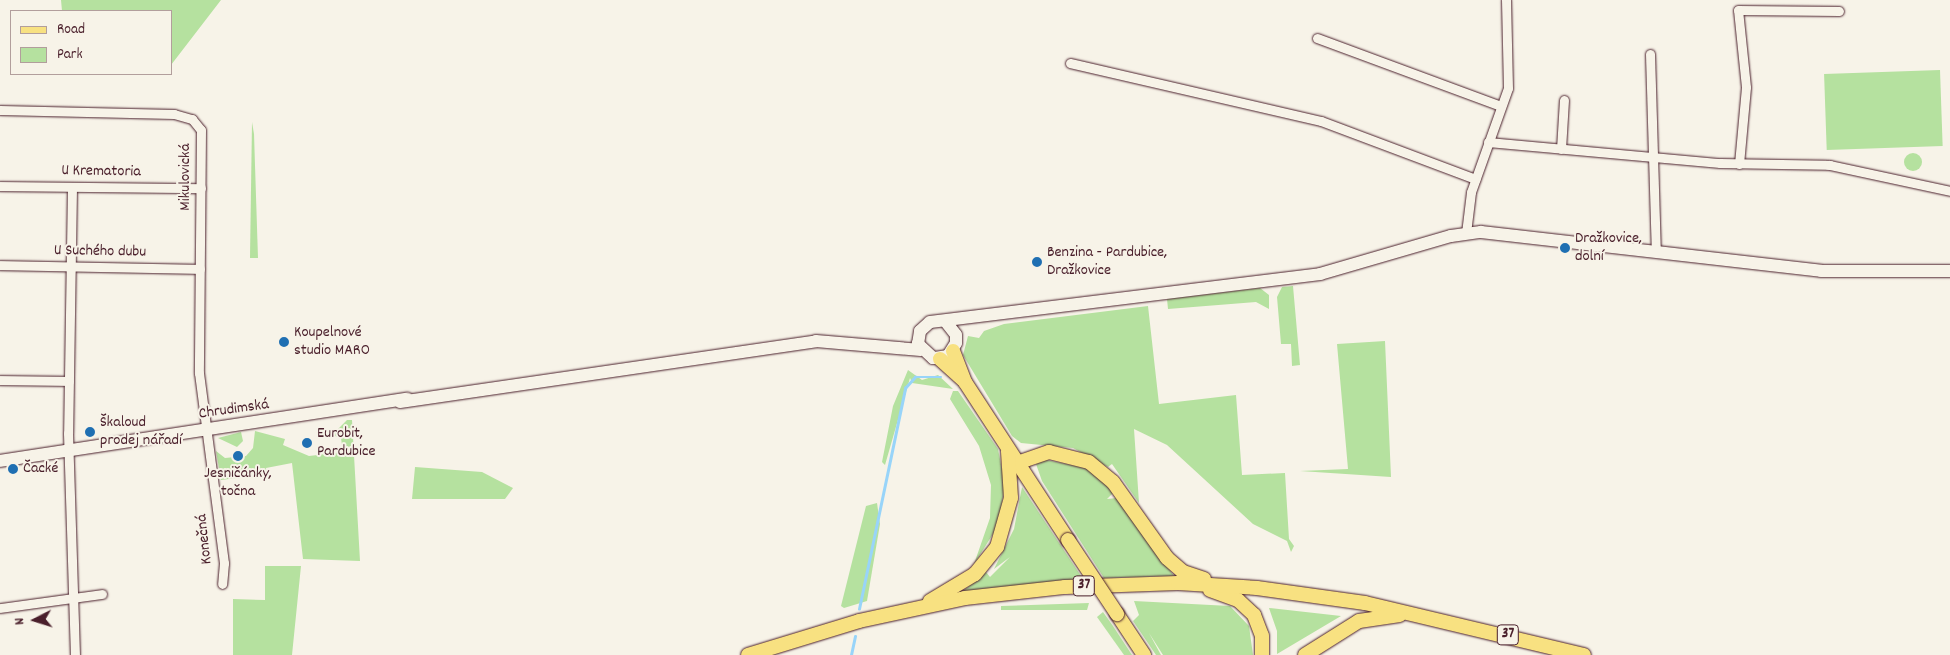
<!DOCTYPE html>
<meta charset="utf-8">
<style>
body{margin:0}
#map{position:relative;width:1950px;height:655px;overflow:hidden;background:#f7f3e8;font-family:Dekko,sans-serif}
div>[style]{position:absolute}
.green>*{inset:0;background:#b5e19f;transform-origin:0 0}
.round{border-radius:50%}
.stream>*{height:2.5px;margin:-1.25px;padding:0 1.25px;transform-origin:1.25px;border-radius:1.25px;background:#98d4f9}
.roads{filter:drop-shadow(0 0 1px #4a1f2b) drop-shadow(0 0 1px #4a1f2b)}
.street>*{height:9px;margin:-4.5px;padding:0 4.5px;transform-origin:4.5px;border-radius:4.5px;background:#f7f3e8}
.secondary>*{height:12px;margin:-6px;padding:0 6px;transform-origin:6px;border-radius:6px;background:#f7f3e8}
.primary>*{height:14px;margin:-7px;padding:0 7px;transform-origin:7px;border-radius:7px;background:#f8e181}
.bridges{filter:drop-shadow(0 0 1px #4a1f2b) drop-shadow(0 0 1px #4a1f2b)}
.primary-bridge>*{height:14px;margin:-7px;padding:0 7px;transform-origin:7px;border-radius:7px;background:#f8e181}
.dots>*{width:14px;height:14px;translate:-50% -50%;box-sizing:border-box;border:2px solid #f7f3e8;border-radius:50%}
span{translate:-50% -50%;white-space:nowrap;text-align:center;line-height:1.15;-webkit-text-stroke:4px #f7f3e8;paint-order:stroke}
.shield-label span{padding:1px 4px;background:#f7f3e8;border:1px solid;border-radius:4px;-webkit-text-stroke-width:0}
.shield-label{font-size:15px;color:#4a1f2b;font-weight:700}
.street-label{font-size:16px;color:#4a1f2b}
.poi-label{font-size:16px;color:#4a1f2b}
.left{translate:0 -50%;text-align:left}
.legend{position:absolute;left:10px;top:10px;width:162px;height:65px;box-sizing:border-box;background:#f7f3e8;border:1px solid #b29e9c;margin:0;padding:6px 9px;list-style:none;font-size:15px;color:#4a1f2b}
.legend li{display:flex;align-items:center;gap:10px;height:25px}
.legend b{width:25px;border:1px solid #b29e9c}
.north{position:absolute;left:10px;top:595px;width:50px;height:50px;-webkit-text-stroke:4px #f7f3e8;paint-order:stroke;rotate:265deg;font-size:14px;font-weight:700;line-height:20px;text-align:center;color:#4a1f2b}
.north::after{content:'';display:block;margin:auto;width:18px;height:22px;background:#4a1f2b;clip-path:polygon(50% 0,100% 100%,50% 72%,0 100%)}
</style>
<div id="map">
<div class="green">
<i style="clip-path:polygon(61px 0,221px 0,171px 65px,171px 11px,62px 11px)"></i>
<i style="left:1940px;top:70px;width:76px;height:116px;rotate:88deg"></i>
<i style="clip-path:polygon(252px 122px,254px 134px,258px 258px,250px 258px)"></i>
<i class="round" style="left:1904px;top:153px;width:18px;height:18px"></i>
<i style="clip-path:polygon(1293px 286px,1300px 365px,1292px 366px,1291px 344px,1281px 344px,1277px 297px,1282px 287px)"></i>
<i style="clip-path:polygon(1260px 288px,1269px 295px,1269px 309px,1256px 302px,1168px 309px,1167px 299px)"></i>
<i style="clip-path:polygon(1148px 306px,1159px 404px,1236px 395px,1242px 475px,1285px 473px,1289px 539px,1294px 546px,1291px 552px,1287px 541px,1253px 524px,1167px 445px,1134px 429px,1139px 503px,1112px 464px,1108px 467px,1073px 448px,1021px 443px,1012px 436px,963px 355px,968px 336px,979px 338px,984px 331px,1004px 324px)"></i>
<i style="clip-path:polygon(1385px 341px,1391px 477px,1300px 471px,1348px 469px,1337px 344px)"></i>
<i style="clip-path:polygon(908px 370px,922px 380px,938px 375px,953px 389px,912px 383px,910px 378px,885px 465px,882px 462px,893px 406px)"></i>
<i style="clip-path:polygon(953px 391px,958px 391px,998px 449px,1005px 485px,998px 526px,974px 564px,990px 518px,991px 485px,979px 446px,950px 399px)"></i>
<i style="clip-path:polygon(347px 420px,352px 420px,360px 561px,303px 559px,292px 463px,266px 468px,267px 474px,221px 480px,216px 451px,225px 458px,246px 456px,253px 448px,255px 431px,285px 439px,283px 445px,309px 456px,343px 452px,341px 438px,332px 435px)"></i>
<i style="clip-path:polygon(241px 432px,243px 441px,237px 447px,218px 438px)"></i>
<i style="clip-path:polygon(1046px 460px,1086px 468px,1109px 487px,1113px 493px,1107px 499px,1117px 498px,1174px 576px,1104px 578px,1042px 481px,1036px 464px)"></i>
<i style="clip-path:polygon(415px 467px,482px 472px,513px 488px,505px 499px,412px 499px)"></i>
<i style="clip-path:polygon(1022px 487px,1083px 579px,962px 592px,986px 572px,990px 577px,1010px 557px,994px 569px,1014px 529px)"></i>
<i style="clip-path:polygon(877px 503px,880px 524px,867px 601px,844px 608px,841px 606px,866px 506px)"></i>
<i style="clip-path:polygon(265px 566px,301px 566px,292px 655px,233px 655px,233px 599px,265px 600px)"></i>
<i style="clip-path:polygon(1134px 601px,1230px 606px,1249px 626px,1253px 655px,1163px 655px,1149px 633px,1161px 655px,1156px 655px,1133px 621px,1139px 615px)"></i>
<i style="clip-path:polygon(1089px 603px,1087px 610px,1001px 610px,1001px 606px)"></i>
<i style="clip-path:polygon(1269px 608px,1341px 616px,1277px 654px,1277px 631px)"></i>
<i style="clip-path:polygon(1103px 612px,1113px 626px,1132px 655px,1124px 655px,1097px 617px)"></i>
</div>
<div class="stream">
<i style="left:859px;top:609px;width:226px;rotate:-78.2deg"></i>
<i style="left:905px;top:388px;width:15px;rotate:-48deg"></i>
<i style="left:915px;top:377px;width:26px"></i>
<i style="left:851px;top:655px;width:19px;rotate:-78deg"></i>
</div>
<div class="roads">
<div class="street">
<i style="left:1317px;top:38px;width:196px;rotate:20.3deg"></i>
<i style="left:1650px;top:54px;width:197px;rotate:88.3deg"></i>
<i style="left:1070px;top:63px;width:258px;rotate:13deg"></i>
<i style="left:1321px;top:121px;width:165px;rotate:20.6deg"></i>
<i style="left:0;top:110px;width:174px;rotate:1.3deg"></i>
<i style="left:174px;top:114px;width:19px;rotate:16deg"></i>
<i style="left:192px;top:119px;width:14px;rotate:51deg"></i>
<i style="left:201px;top:130px;width:243px;rotate:90.5deg"></i>
<i style="left:199px;top:373px;width:192px;rotate:82.5deg"></i>
<i style="left:224px;top:563px;width:21px;rotate:95deg"></i>
<i style="left:1488px;top:142px;width:233px;rotate:5.2deg"></i>
<i style="left:1720px;top:163px;width:110px;rotate:1deg"></i>
<i style="left:1830px;top:165px;width:123px;rotate:12.2deg"></i>
<i style="left:1561px;top:149px;width:49px;rotate:-86.5deg"></i>
<i style="left:1739px;top:164px;width:77px;rotate:-84.8deg"></i>
<i style="left:1746px;top:87px;width:77px;rotate:-95.9deg"></i>
<i style="left:1738px;top:10px;width:101px;rotate:0.6deg"></i>
<i style="left:0;top:186px;width:201px;rotate:0.6deg"></i>
<i style="left:72px;top:187px;width:246px;rotate:90.9deg"></i>
<i style="left:68px;top:433px;width:222px;rotate:88.2deg"></i>
<i style="left:1466px;top:233px;width:41px;rotate:-83deg"></i>
<i style="left:1471px;top:192px;width:110px;rotate:-70.4deg"></i>
<i style="left:1508px;top:88px;width:88px;rotate:-91.3deg"></i>
<i style="left:0;top:265px;width:200px;rotate:1.1deg"></i>
<i style="left:0;top:380px;width:69px;rotate:0.8deg"></i>
<i style="left:0;top:608px;width:103px;rotate:-7.8deg"></i>
</div>
<div class="secondary">
<i style="left:946px;top:322px;width:16px;rotate:52deg"></i>
<i style="left:956px;top:335px;width:8px;rotate:90deg"></i>
<i style="left:956px;top:343px;width:15px;rotate:122deg"></i>
<i style="left:948px;top:356px;width:15px;rotate:172deg"></i>
<i style="left:933px;top:358px;width:21px;rotate:-137deg"></i>
<i style="left:918px;top:344px;width:13px;rotate:-81deg"></i>
<i style="left:920px;top:331px;width:13px;rotate:-42deg"></i>
<i style="left:930px;top:322px;width:393px;rotate:-7deg"></i>
<i style="left:1320px;top:274px;width:136px;rotate:-16.2deg"></i>
<i style="left:1451px;top:236px;width:30px;rotate:-8deg"></i>
<i style="left:1481px;top:232px;width:342px;rotate:6.5deg"></i>
<i style="left:1821px;top:271px;width:129px"></i>
<i style="left:400px;top:402px;width:420px;rotate:-8.3deg"></i>
<i style="left:816px;top:341px;width:105px;rotate:4.9deg"></i>
<i style="left:0;top:461px;width:412px;rotate:-8.7deg"></i>
</div>
<div class="primary">
<i style="left:953px;top:351px;width:33px;rotate:69deg"></i>
<i style="left:965px;top:382px;width:189px;rotate:56.9deg"></i>
<i style="left:940px;top:359px;width:31px;rotate:42deg"></i>
<i style="left:1017px;top:463px;width:34px;rotate:-19deg"></i>
<i style="left:1049px;top:452px;width:41px;rotate:14deg"></i>
<i style="left:1089px;top:462px;width:31px;rotate:40deg"></i>
<i style="left:1113px;top:482px;width:93px;rotate:54.6deg"></i>
<i style="left:1167px;top:558px;width:21px;rotate:41deg"></i>
<i style="left:1183px;top:572px;width:22px;rotate:18deg"></i>
<i style="left:1210px;top:590px;width:30px;rotate:20deg"></i>
<i style="left:1238px;top:600px;width:22px;rotate:43deg"></i>
<i style="left:1254px;top:615px;width:22px;rotate:69deg"></i>
<i style="left:1262px;top:636px;width:19px;rotate:90deg"></i>
<i style="left:930px;top:601px;width:52px;rotate:-31deg"></i>
<i style="left:975px;top:574px;width:35px;rotate:-51deg"></i>
<i style="left:997px;top:547px;width:51px;rotate:-74.1deg"></i>
<i style="left:1011px;top:498px;width:47px;rotate:-93.7deg"></i>
<i style="left:1117px;top:614px;width:49px;rotate:56.6deg"></i>
<i style="left:748px;top:655px;width:116px;rotate:-17deg"></i>
<i style="left:859px;top:621px;width:108px;rotate:-12.2deg"></i>
<i style="left:965px;top:598px;width:101px;rotate:-6.3deg"></i>
<i style="left:1065px;top:587px;width:113px;rotate:-2deg"></i>
<i style="left:1178px;top:583px;width:79px;rotate:3.6deg"></i>
<i style="left:1257px;top:588px;width:109px;rotate:7.9deg"></i>
<i style="left:1365px;top:603px;width:225px;rotate:13.4deg"></i>
<i style="left:1305px;top:655px;width:64px;rotate:-32.2deg"></i>
<i style="left:1359px;top:621px;width:41px;rotate:-8.3deg"></i>
</div>
</div>
<div class="bridges">
<div class="primary-bridge">
<i style="left:1068px;top:540px;width:89px;rotate:56.5deg"></i>
</div>
</div>
<div class="dots">
<i style="left:1565px;top:248px;background:#1f6fb2"></i>
<i style="left:1037px;top:262px;background:#1f6fb2"></i>
<i style="left:284px;top:342px;background:#1f6fb2"></i>
<i style="left:90px;top:432px;background:#1f6fb2"></i>
<i style="left:307px;top:443px;background:#1f6fb2"></i>
<i style="left:238px;top:456px;background:#1f6fb2"></i>
<i style="left:13px;top:469px;background:#1f6fb2"></i>
</div>
<div class="shield-label">
<span style="left:1084px;top:586px">37</span>
<span style="left:1508px;top:635px">37</span>
</div>
<div class="street-label">
<span style="left:101px;top:172px;rotate:1deg">U Krematoria</span>
<span style="left:186px;top:177px;rotate:-90deg">Mikulovická</span>
<span style="left:100px;top:252px;rotate:1deg">U Suchého dubu</span>
<span style="left:234px;top:410px;rotate:-8deg">Chrudimská</span>
<span style="left:205px;top:539px;rotate:-96deg">Konečná</span>
</div>
<div class="poi-label">
<span class="left" style="left:1575px;top:248px">Dražkovice,<br>dolní</span>
<span class="left" style="left:1047px;top:262px">Benzina - Pardubice,<br>Dražkovice</span>
<span class="left" style="left:294px;top:342px">Koupelnové<br>studio MARO</span>
<span class="left" style="left:100px;top:432px">Škaloud<br>prodej nářadí</span>
<span class="left" style="left:317px;top:443px">Eurobit,<br>Pardubice</span>
<span class="left" style="left:23px;top:469px">Čacké</span>
<span style="left:238px;top:483px">Jesničánky,<br>točna</span>
</div>
<ul class="legend">
<li><b style="height:6px;background:#f8e181"></b>Road</li>
<li><b style="height:14px;background:#b5e19f"></b>Park</li>
</ul>
<div class="north">N</div>
</div>
